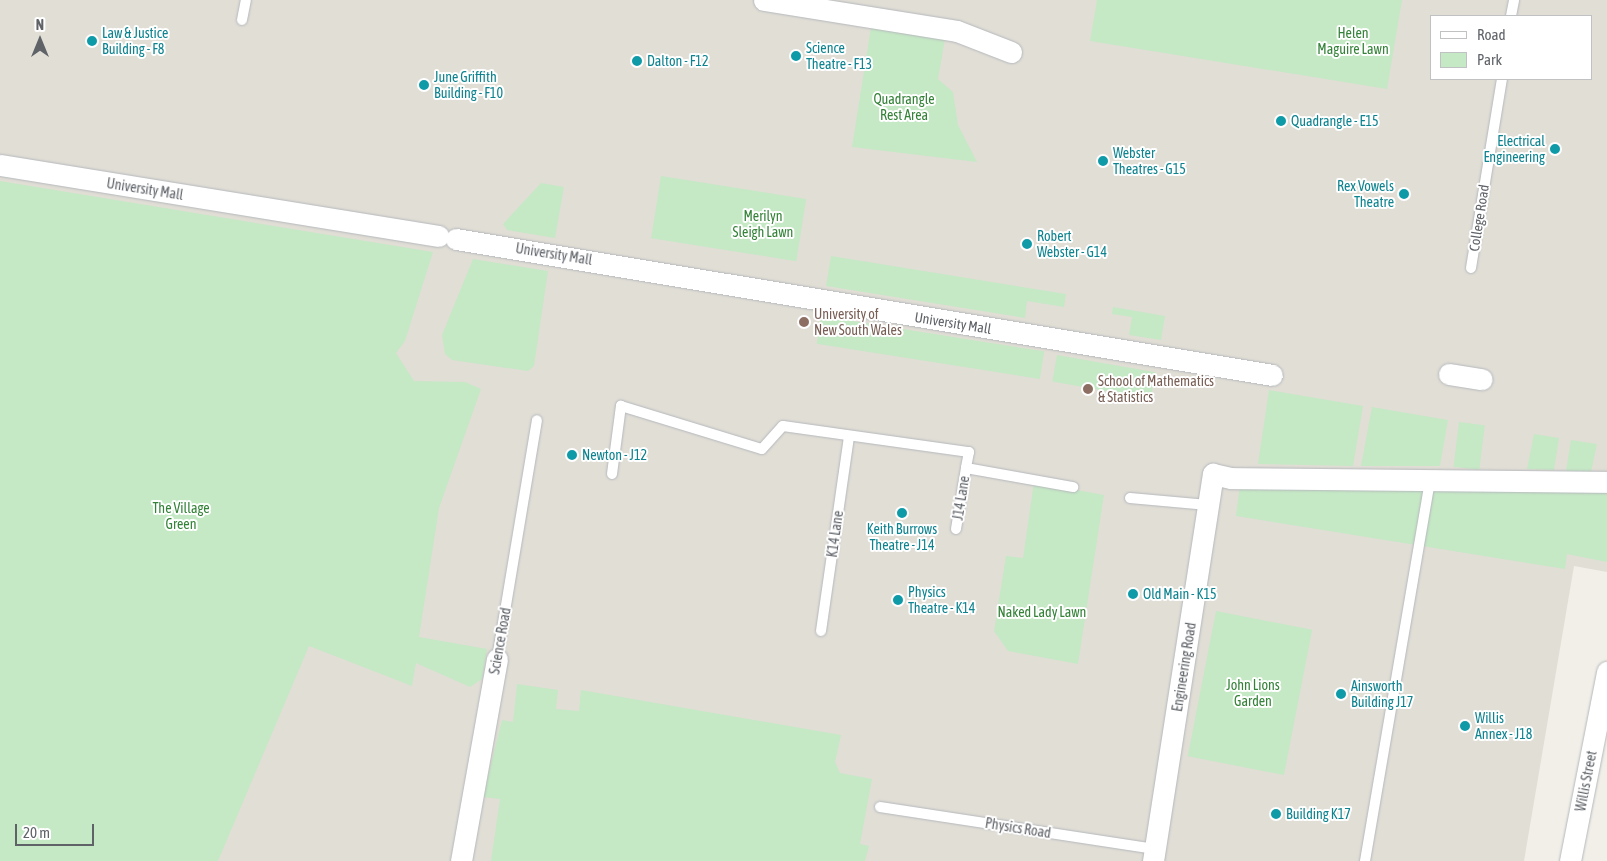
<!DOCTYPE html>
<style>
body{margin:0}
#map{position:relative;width:1607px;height:861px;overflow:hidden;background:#f1efe8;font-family:"Asap Condensed",sans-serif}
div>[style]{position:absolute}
.education>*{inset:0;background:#e1ded6}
.green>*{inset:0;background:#c5e8c5;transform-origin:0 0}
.roads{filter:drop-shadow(0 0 1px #b5b8bc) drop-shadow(0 0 1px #b5b8bc)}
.lane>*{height:10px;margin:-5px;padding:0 5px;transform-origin:5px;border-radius:5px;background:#fff}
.street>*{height:21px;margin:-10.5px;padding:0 10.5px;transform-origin:10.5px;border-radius:10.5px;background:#fff}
.dots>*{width:14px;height:14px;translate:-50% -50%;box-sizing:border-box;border:2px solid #fff;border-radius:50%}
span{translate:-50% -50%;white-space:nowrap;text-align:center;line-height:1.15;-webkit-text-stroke:4px #fff;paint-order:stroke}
.culture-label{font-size:14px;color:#0d838f}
.left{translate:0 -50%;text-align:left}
.right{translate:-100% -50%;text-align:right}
.park-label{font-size:14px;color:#348238}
.street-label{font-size:14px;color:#5f6368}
.education-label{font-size:14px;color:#785e54}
.legend{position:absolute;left:1430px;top:15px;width:162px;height:65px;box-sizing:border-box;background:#fff;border:1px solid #bfc1c3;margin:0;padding:6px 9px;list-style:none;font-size:15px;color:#5f6368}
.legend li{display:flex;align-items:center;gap:10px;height:25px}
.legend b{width:25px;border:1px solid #bfc1c3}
.north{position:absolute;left:15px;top:15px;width:50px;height:50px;-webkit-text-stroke:4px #fff;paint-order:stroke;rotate:0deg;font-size:14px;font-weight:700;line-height:20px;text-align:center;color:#5f6368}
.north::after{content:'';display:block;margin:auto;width:18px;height:22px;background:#5f6368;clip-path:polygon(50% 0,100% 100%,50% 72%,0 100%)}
.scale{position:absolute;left:15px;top:824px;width:79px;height:22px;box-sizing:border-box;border:2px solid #5f6368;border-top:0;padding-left:6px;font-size:15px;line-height:18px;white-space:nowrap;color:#5f6368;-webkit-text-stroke:4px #fff;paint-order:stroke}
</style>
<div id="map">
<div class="education">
<i style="clip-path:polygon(evenodd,0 0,1607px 0,1607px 572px,1574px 566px,1524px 861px,0 861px,0 0,1431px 16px,1591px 16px,1591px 79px,1431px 79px,1431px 16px)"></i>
</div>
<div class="green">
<i style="clip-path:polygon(1097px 0,1402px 0,1387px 89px,1090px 41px)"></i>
<i style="clip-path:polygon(872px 21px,946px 33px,938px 79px,953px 92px,958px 125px,977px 162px,852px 147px)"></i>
<i style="left:661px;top:176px;width:147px;height:63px;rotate:9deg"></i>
<i style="clip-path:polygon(0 181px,433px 252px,405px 341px,396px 353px,414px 381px,465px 382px,481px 389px,439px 508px,419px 637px,487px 649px,482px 679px,470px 687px,416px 663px,412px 686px,309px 646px,218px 861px,0 861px)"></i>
<i style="clip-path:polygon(541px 183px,564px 187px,555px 238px,507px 230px,503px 224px)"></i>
<i style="clip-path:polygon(831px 256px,1066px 294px,1064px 307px,1027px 301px,1025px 318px,826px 286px)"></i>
<i style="clip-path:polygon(473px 259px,548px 271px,534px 366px,528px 371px,452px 360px,445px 354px,442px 335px)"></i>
<i style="clip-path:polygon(1113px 307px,1165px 316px,1161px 340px,1129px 335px,1132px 317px,1112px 314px)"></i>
<i style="left:821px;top:316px;width:226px;height:28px;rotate:9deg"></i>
<i style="left:1057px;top:355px;width:100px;height:27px;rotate:10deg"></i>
<i style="clip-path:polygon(1269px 390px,1363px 406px,1353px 466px,1258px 464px)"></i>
<i style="clip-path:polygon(1372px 407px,1448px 420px,1440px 466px,1361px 466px)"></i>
<i style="left:1459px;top:422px;width:26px;height:45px;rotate:7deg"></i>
<i style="clip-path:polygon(1534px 434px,1559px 438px,1554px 470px,1527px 469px)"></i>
<i style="clip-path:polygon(1571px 440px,1597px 444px,1591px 472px,1566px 471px)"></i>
<i style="clip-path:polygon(1034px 482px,1104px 495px,1078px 664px,1008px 651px,994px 631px,1006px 556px,1023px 558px)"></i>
<i style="clip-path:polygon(1240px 485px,1607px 490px,1607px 562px,1567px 554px,1565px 569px,1236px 516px)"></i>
<i style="left:1216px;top:611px;width:98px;height:148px;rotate:11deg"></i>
<i style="clip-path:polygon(517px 684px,558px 690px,556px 709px,579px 711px,581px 690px,841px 735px,835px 762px,840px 773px,872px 779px,860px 844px,869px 846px,865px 861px,491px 861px,500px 799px,483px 797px,502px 720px,513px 722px)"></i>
</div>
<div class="roads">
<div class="lane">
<i style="left:1511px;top:16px;width:16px;rotate:-79deg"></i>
<i style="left:242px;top:20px;width:20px;rotate:-79deg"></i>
<i style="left:1471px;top:268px;width:192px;rotate:-80.7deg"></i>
<i style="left:612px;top:474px;width:69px;rotate:-82.5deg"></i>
<i style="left:621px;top:406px;width:147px;rotate:17deg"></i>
<i style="left:762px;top:449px;width:31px;rotate:-48deg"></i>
<i style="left:783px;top:426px;width:188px;rotate:8deg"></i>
<i style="left:969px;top:452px;width:16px;rotate:101deg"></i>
<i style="left:966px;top:468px;width:109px;rotate:10.1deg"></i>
<i style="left:1130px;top:498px;width:78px;rotate:5.1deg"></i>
<i style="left:956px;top:529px;width:62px;rotate:-80.7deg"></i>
<i style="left:821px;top:631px;width:196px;rotate:-81.8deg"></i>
<i style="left:497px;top:659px;width:242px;rotate:-80.5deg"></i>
<i style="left:880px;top:807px;width:278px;rotate:8.7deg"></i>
<i style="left:1365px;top:861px;width:387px;rotate:-80.3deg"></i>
</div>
<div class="street">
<i style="left:764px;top:0;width:195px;rotate:9.1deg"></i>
<i style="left:957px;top:31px;width:58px;rotate:21.3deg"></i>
<i style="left:0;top:165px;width:444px;rotate:9.2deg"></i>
<i style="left:456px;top:239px;width:827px;rotate:9.46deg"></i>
<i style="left:1449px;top:374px;width:33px;rotate:9deg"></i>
<i style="left:461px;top:861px;width:205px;rotate:-79.9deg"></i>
<i style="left:1153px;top:861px;width:392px;rotate:-81.2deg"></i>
<i style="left:1213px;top:474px;width:18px;rotate:13deg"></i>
<i style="left:1231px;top:478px;width:376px;rotate:0.6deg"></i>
<i style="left:1570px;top:861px;width:193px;rotate:-78.9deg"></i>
</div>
</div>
<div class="dots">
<i style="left:92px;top:41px;background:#0f9aa8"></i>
<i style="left:796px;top:56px;background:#0f9aa8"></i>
<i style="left:637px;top:61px;background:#0f9aa8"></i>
<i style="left:424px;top:85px;background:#0f9aa8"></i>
<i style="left:1281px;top:121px;background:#0f9aa8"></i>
<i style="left:1555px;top:149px;background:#0f9aa8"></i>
<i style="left:1103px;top:161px;background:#0f9aa8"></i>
<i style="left:1404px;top:194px;background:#0f9aa8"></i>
<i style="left:1027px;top:244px;background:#0f9aa8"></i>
<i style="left:804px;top:322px;background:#8d6e63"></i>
<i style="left:1088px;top:389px;background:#8d6e63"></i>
<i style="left:572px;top:455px;background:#0f9aa8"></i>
<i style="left:902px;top:513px;background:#0f9aa8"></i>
<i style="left:1133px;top:594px;background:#0f9aa8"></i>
<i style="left:898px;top:600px;background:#0f9aa8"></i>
<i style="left:1341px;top:694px;background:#0f9aa8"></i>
<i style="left:1465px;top:726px;background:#0f9aa8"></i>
<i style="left:1276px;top:814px;background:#0f9aa8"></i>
</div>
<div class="culture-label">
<span class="left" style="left:102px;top:41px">Law &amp; Justice<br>Building - F8</span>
<span class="left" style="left:806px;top:56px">Science<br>Theatre - F13</span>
<span class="left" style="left:647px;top:61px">Dalton - F12</span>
<span class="left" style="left:434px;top:85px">June Griffith<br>Building - F10</span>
<span class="left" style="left:1291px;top:121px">Quadrangle - E15</span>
<span class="right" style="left:1545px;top:149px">Electrical<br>Engineering</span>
<span class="left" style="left:1113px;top:161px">Webster<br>Theatres - G15</span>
<span class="right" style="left:1394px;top:194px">Rex Vowels<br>Theatre</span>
<span class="left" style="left:1037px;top:244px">Robert<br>Webster - G14</span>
<span class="left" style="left:582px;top:455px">Newton - J12</span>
<span style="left:902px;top:537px">Keith Burrows<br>Theatre - J14</span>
<span class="left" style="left:908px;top:600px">Physics<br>Theatre - K14</span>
<span class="left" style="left:1143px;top:594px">Old Main - K15</span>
<span class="left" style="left:1351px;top:694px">Ainsworth<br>Building J17</span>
<span class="left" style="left:1475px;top:726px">Willis<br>Annex - J18</span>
<span class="left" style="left:1286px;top:814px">Building K17</span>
</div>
<div class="park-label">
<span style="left:1353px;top:41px">Helen<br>Maguire Lawn</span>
<span style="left:904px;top:107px">Quadrangle<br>Rest Area</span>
<span style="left:763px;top:224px">Merilyn<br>Sleigh Lawn</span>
<span style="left:181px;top:516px">The Village<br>Green</span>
<span style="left:1042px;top:612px">Naked Lady Lawn</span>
<span style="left:1253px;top:693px">John Lions<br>Garden</span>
</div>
<div class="street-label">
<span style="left:145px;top:189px;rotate:9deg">University Mall</span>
<span style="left:1479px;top:218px;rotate:-81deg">College Road</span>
<span style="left:554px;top:254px;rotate:9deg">University Mall</span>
<span style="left:953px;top:323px;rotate:9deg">University Mall</span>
<span style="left:961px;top:498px;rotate:-81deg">J14 Lane</span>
<span style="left:835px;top:534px;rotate:-82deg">K14 Lane</span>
<span style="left:500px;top:641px;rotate:-80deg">Science Road</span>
<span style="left:1184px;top:667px;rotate:-81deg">Engineering Road</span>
<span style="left:1586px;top:781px;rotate:-79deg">Willis Street</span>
<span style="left:1018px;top:828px;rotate:9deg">Physics Road</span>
</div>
<div class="education-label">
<span class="left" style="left:814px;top:322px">University of<br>New South Wales</span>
<span class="left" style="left:1098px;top:389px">School of Mathematics<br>&amp; Statistics</span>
</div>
<ul class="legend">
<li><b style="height:6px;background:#fff"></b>Road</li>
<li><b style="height:14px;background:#c5e8c5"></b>Park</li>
</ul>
<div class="north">N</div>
<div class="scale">20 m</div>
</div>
